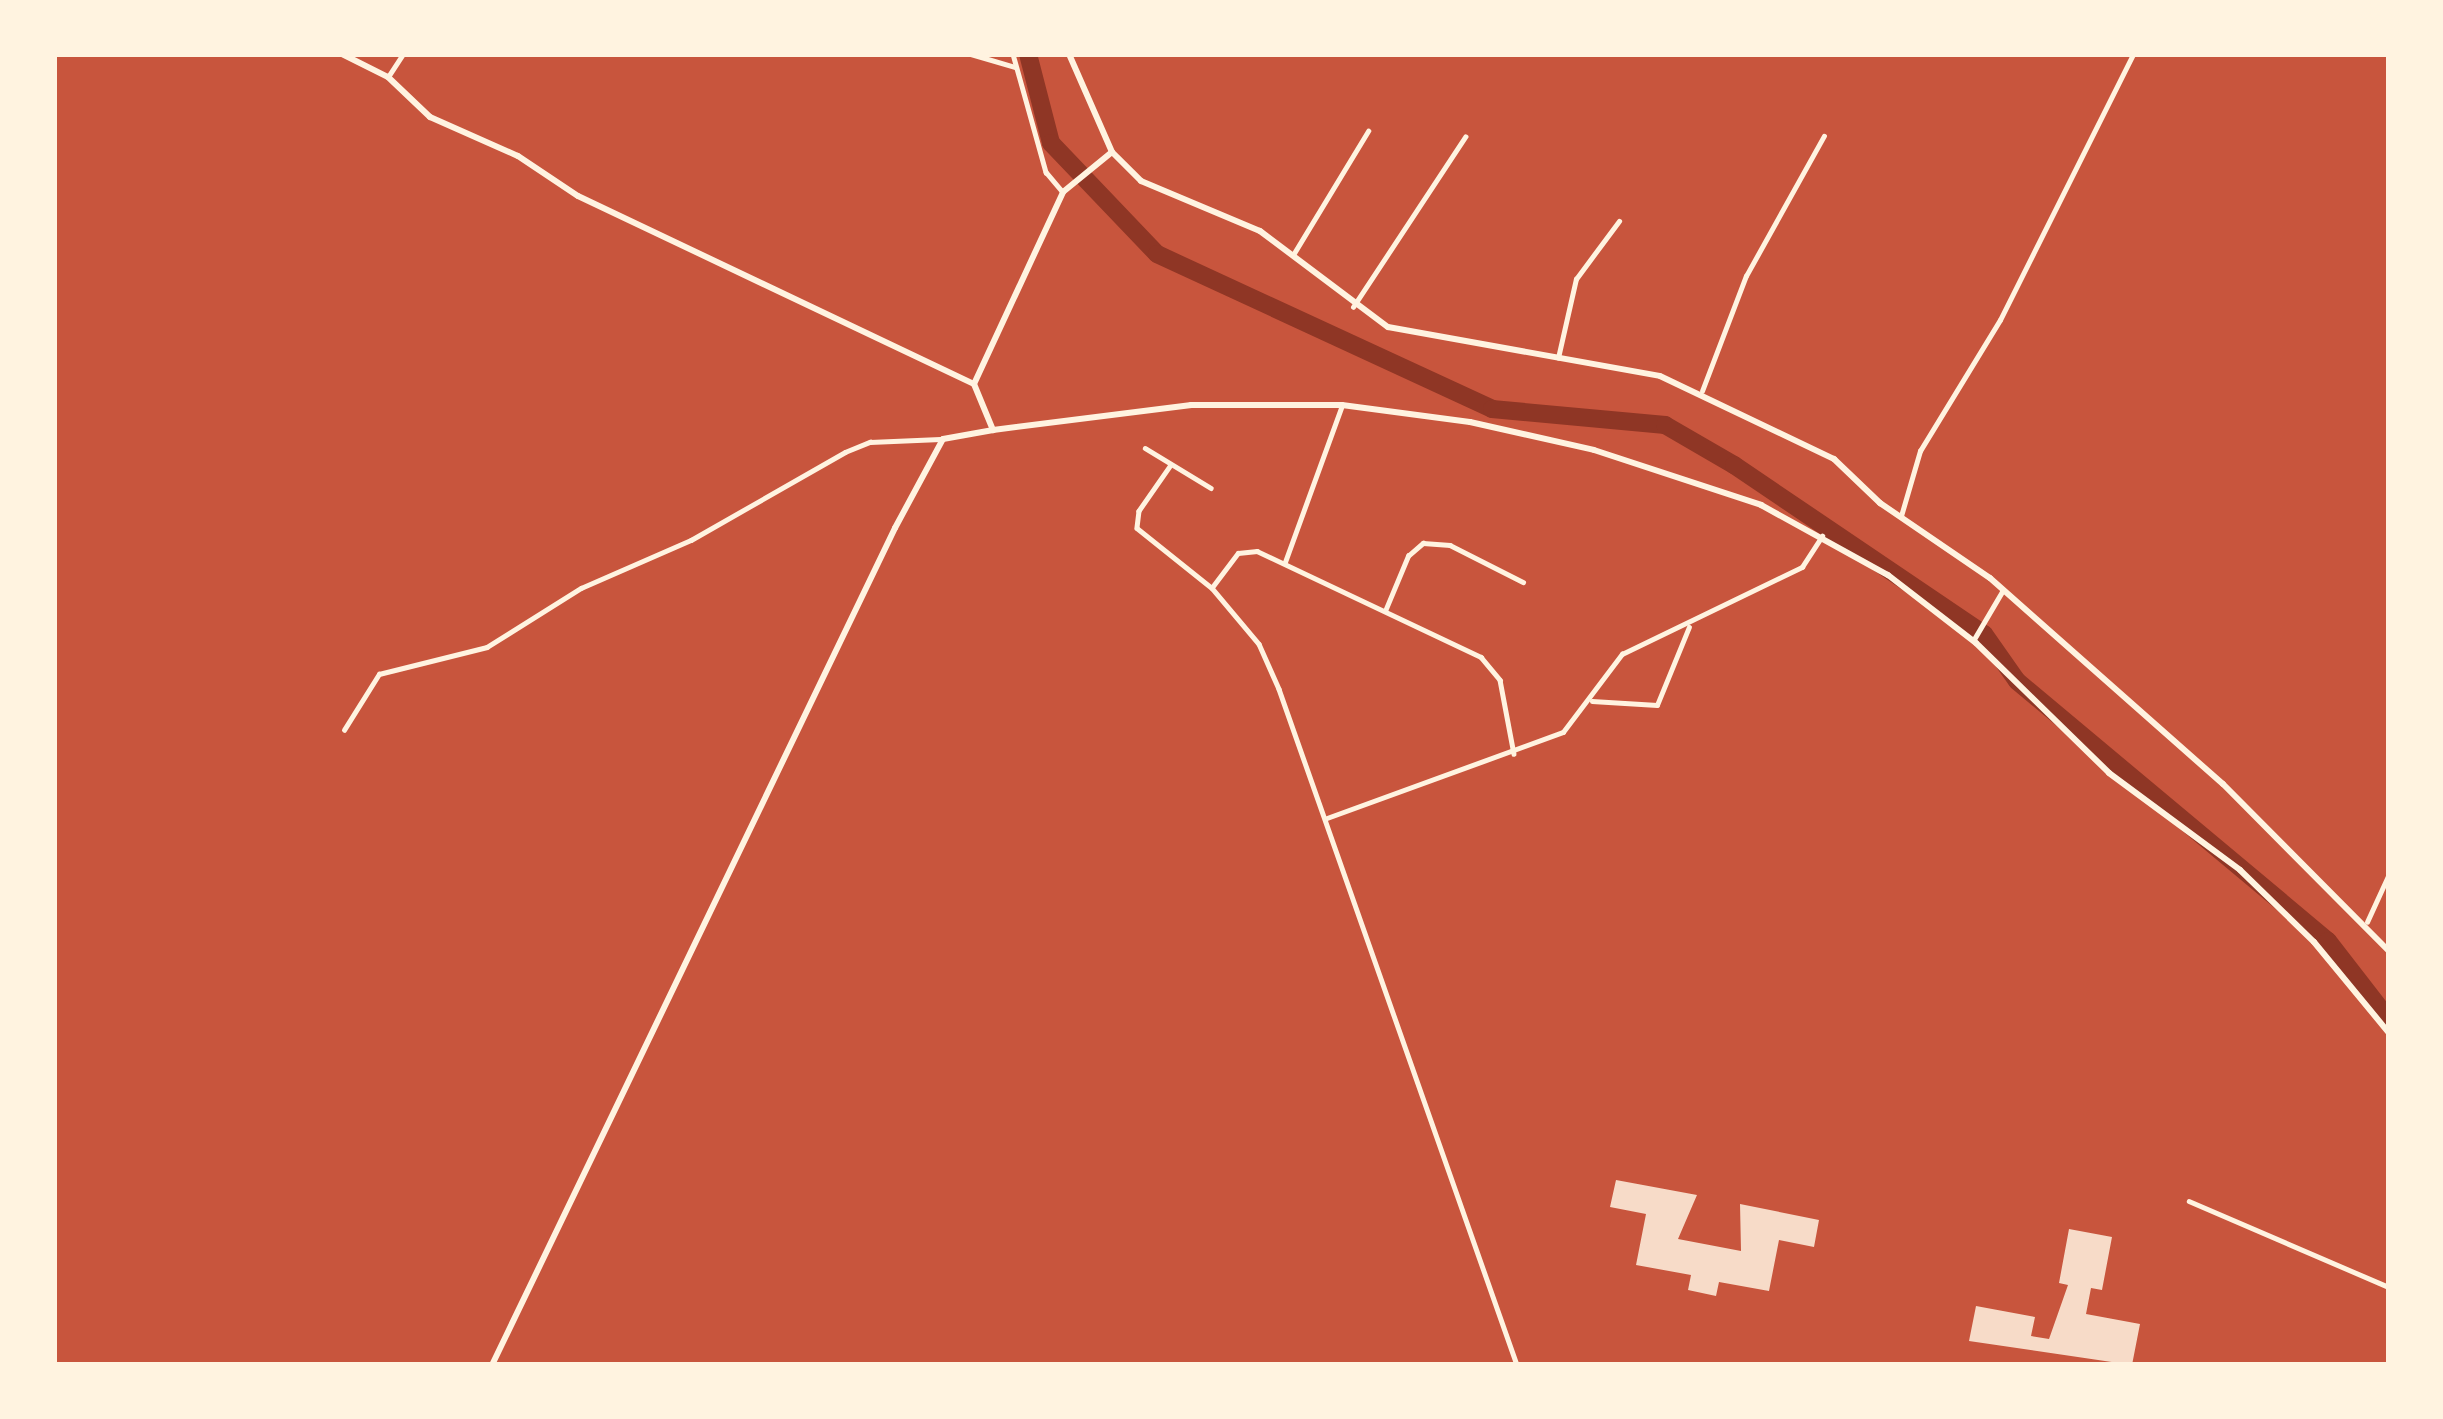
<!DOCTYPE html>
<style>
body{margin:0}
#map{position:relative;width:2443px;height:1419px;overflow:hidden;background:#c8553d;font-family:"DejaVu Sans",sans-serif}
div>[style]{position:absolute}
.river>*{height:18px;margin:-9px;padding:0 9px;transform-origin:9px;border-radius:9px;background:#8f3625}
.building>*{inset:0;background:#f7dbc8}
.minor>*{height:4.5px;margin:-2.25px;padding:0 2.25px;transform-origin:2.25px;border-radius:2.25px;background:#fff3e0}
.tertiary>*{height:6px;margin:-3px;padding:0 3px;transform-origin:3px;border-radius:3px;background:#fff3e0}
span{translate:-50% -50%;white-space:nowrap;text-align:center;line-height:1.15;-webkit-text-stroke:12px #fff3e0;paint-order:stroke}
.frame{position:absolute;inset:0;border:57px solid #fff3e0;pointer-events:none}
</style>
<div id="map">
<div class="river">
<i style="left:1028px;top:54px;width:92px;rotate:75.5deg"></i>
<i style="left:1051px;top:143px;width:153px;rotate:46.3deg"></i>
<i style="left:1157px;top:254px;width:369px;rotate:24.8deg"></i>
<i style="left:1492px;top:409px;width:174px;rotate:5.3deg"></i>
<i style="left:1665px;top:425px;width:80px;rotate:30.1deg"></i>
<i style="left:1734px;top:465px;width:302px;rotate:34.1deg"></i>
<i style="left:1984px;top:634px;width:57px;rotate:54.9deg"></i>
<i style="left:2017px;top:681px;width:405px;rotate:39.9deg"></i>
<i style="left:2328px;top:941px;width:100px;rotate:52.3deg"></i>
</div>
<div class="building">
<i style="clip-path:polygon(1616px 1180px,1697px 1195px,1678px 1239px,1741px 1251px,1740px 1204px,1819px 1220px,1814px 1247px,1779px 1240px,1769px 1291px,1719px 1282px,1716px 1296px,1688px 1290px,1691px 1275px,1636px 1265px,1646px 1214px,1610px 1207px)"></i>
<i style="clip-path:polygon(2069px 1229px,2112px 1237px,2102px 1290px,2091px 1288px,2086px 1314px,2140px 1324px,2132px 1365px,1969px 1341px,1976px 1306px,2035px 1317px,2031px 1336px,2049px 1339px,2068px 1285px,2059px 1283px)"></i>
</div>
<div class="minor">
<i style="left:971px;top:54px;width:46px;rotate:16.5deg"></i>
<i style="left:1013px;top:54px;width:123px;rotate:74.4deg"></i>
<i style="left:1046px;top:172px;width:26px;rotate:50deg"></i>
<i style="left:388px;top:77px;width:27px;rotate:-57deg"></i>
<i style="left:1293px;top:255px;width:145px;rotate:-58.8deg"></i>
<i style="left:1353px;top:307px;width:204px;rotate:-56.6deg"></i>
<i style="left:1558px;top:358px;width:81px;rotate:-77.2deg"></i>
<i style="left:1576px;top:279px;width:72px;rotate:-53.4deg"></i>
<i style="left:1702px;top:391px;width:123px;rotate:-69.1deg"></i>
<i style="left:1746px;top:276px;width:160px;rotate:-60.9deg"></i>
<i style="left:1145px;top:448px;width:77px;rotate:31.2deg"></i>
<i style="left:1171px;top:465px;width:56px;rotate:124.8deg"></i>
<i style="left:1139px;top:511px;width:17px;rotate:97deg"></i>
<i style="left:1137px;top:528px;width:96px;rotate:38.7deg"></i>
<i style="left:1212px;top:588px;width:73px;rotate:50deg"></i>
<i style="left:1259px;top:644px;width:49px;rotate:66deg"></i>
<i style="left:1279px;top:689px;width:717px;rotate:70.6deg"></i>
<i style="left:1901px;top:516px;width:68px;rotate:-73.7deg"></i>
<i style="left:1920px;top:451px;width:153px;rotate:-58.6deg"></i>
<i style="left:2000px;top:320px;width:297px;rotate:-63.4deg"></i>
<i style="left:1285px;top:562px;width:167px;rotate:-70deg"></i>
<i style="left:1213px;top:586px;width:41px;rotate:-52.9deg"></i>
<i style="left:1238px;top:553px;width:19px;rotate:-6deg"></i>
<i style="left:1257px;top:551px;width:248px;rotate:25.3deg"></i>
<i style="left:1481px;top:657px;width:30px;rotate:50deg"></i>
<i style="left:1500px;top:680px;width:75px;rotate:79.3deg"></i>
<i style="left:1385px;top:611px;width:60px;rotate:-67.3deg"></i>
<i style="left:1408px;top:556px;width:20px;rotate:-41deg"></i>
<i style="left:1423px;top:543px;width:27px;rotate:4deg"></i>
<i style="left:1450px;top:545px;width:82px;rotate:26.9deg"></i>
<i style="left:1973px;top:641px;width:59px;rotate:-59.5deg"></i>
<i style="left:1592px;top:701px;width:65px;rotate:3.5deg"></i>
<i style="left:1657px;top:705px;width:84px;rotate:-67.7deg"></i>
<i style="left:344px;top:730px;width:66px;rotate:-58deg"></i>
<i style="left:379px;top:674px;width:111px;rotate:-14deg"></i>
<i style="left:487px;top:647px;width:111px;rotate:-32.1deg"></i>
<i style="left:581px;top:588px;width:120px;rotate:-23.6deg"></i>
<i style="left:691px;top:540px;width:177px;rotate:-29.7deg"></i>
<i style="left:845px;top:452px;width:27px;rotate:-22deg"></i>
<i style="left:870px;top:442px;width:70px;rotate:-2.5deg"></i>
<i style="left:1327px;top:818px;width:251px;rotate:-20deg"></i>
<i style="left:1563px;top:732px;width:98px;rotate:-52.9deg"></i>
<i style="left:1622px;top:654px;width:200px;rotate:-25.8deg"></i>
<i style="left:1802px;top:567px;width:37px;rotate:-57deg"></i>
<i style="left:2367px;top:922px;width:53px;rotate:-65.4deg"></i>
<i style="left:2189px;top:1201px;width:218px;rotate:23.3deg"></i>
</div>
<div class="tertiary">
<i style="left:342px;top:54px;width:51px;rotate:26.6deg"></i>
<i style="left:388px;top:77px;width:58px;rotate:43.6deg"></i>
<i style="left:430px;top:117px;width:96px;rotate:23.9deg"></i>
<i style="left:518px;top:156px;width:72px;rotate:33.7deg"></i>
<i style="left:578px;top:196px;width:438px;rotate:25.4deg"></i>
<i style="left:974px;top:384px;width:50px;rotate:67.6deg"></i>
<i style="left:1069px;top:54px;width:107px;rotate:66.3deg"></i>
<i style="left:1112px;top:152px;width:41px;rotate:45deg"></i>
<i style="left:1141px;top:181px;width:129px;rotate:22.8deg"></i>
<i style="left:1260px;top:231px;width:160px;rotate:36.9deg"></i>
<i style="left:1388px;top:327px;width:276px;rotate:10.2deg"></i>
<i style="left:1660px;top:376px;width:193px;rotate:25.5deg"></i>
<i style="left:1834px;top:459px;width:64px;rotate:43.7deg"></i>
<i style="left:1880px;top:503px;width:133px;rotate:34.3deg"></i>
<i style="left:1990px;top:578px;width:311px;rotate:41.5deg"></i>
<i style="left:2223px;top:784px;width:235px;rotate:45.2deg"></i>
<i style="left:974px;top:384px;width:212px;rotate:-65.1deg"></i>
<i style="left:1063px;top:192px;width:63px;rotate:-39.2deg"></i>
<i style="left:492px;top:1365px;width:929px;rotate:-64.29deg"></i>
<i style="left:895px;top:528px;width:101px;rotate:-61.7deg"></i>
<i style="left:943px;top:439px;width:51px;rotate:-10.2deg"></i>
<i style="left:993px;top:430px;width:200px;rotate:-7.2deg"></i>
<i style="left:1191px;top:405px;width:151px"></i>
<i style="left:1342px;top:405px;width:129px;rotate:7.6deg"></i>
<i style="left:1470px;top:422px;width:127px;rotate:12.7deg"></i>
<i style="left:1594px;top:450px;width:176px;rotate:18.2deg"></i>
<i style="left:1761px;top:505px;width:145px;rotate:28.9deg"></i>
<i style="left:1888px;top:575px;width:111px;rotate:37.7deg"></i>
<i style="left:1976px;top:643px;width:186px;rotate:44.3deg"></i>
<i style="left:2109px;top:773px;width:163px;rotate:36.5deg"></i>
<i style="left:2240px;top:870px;width:103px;rotate:44.2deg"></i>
<i style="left:2314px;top:942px;width:118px;rotate:50.5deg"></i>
</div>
<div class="frame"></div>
</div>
